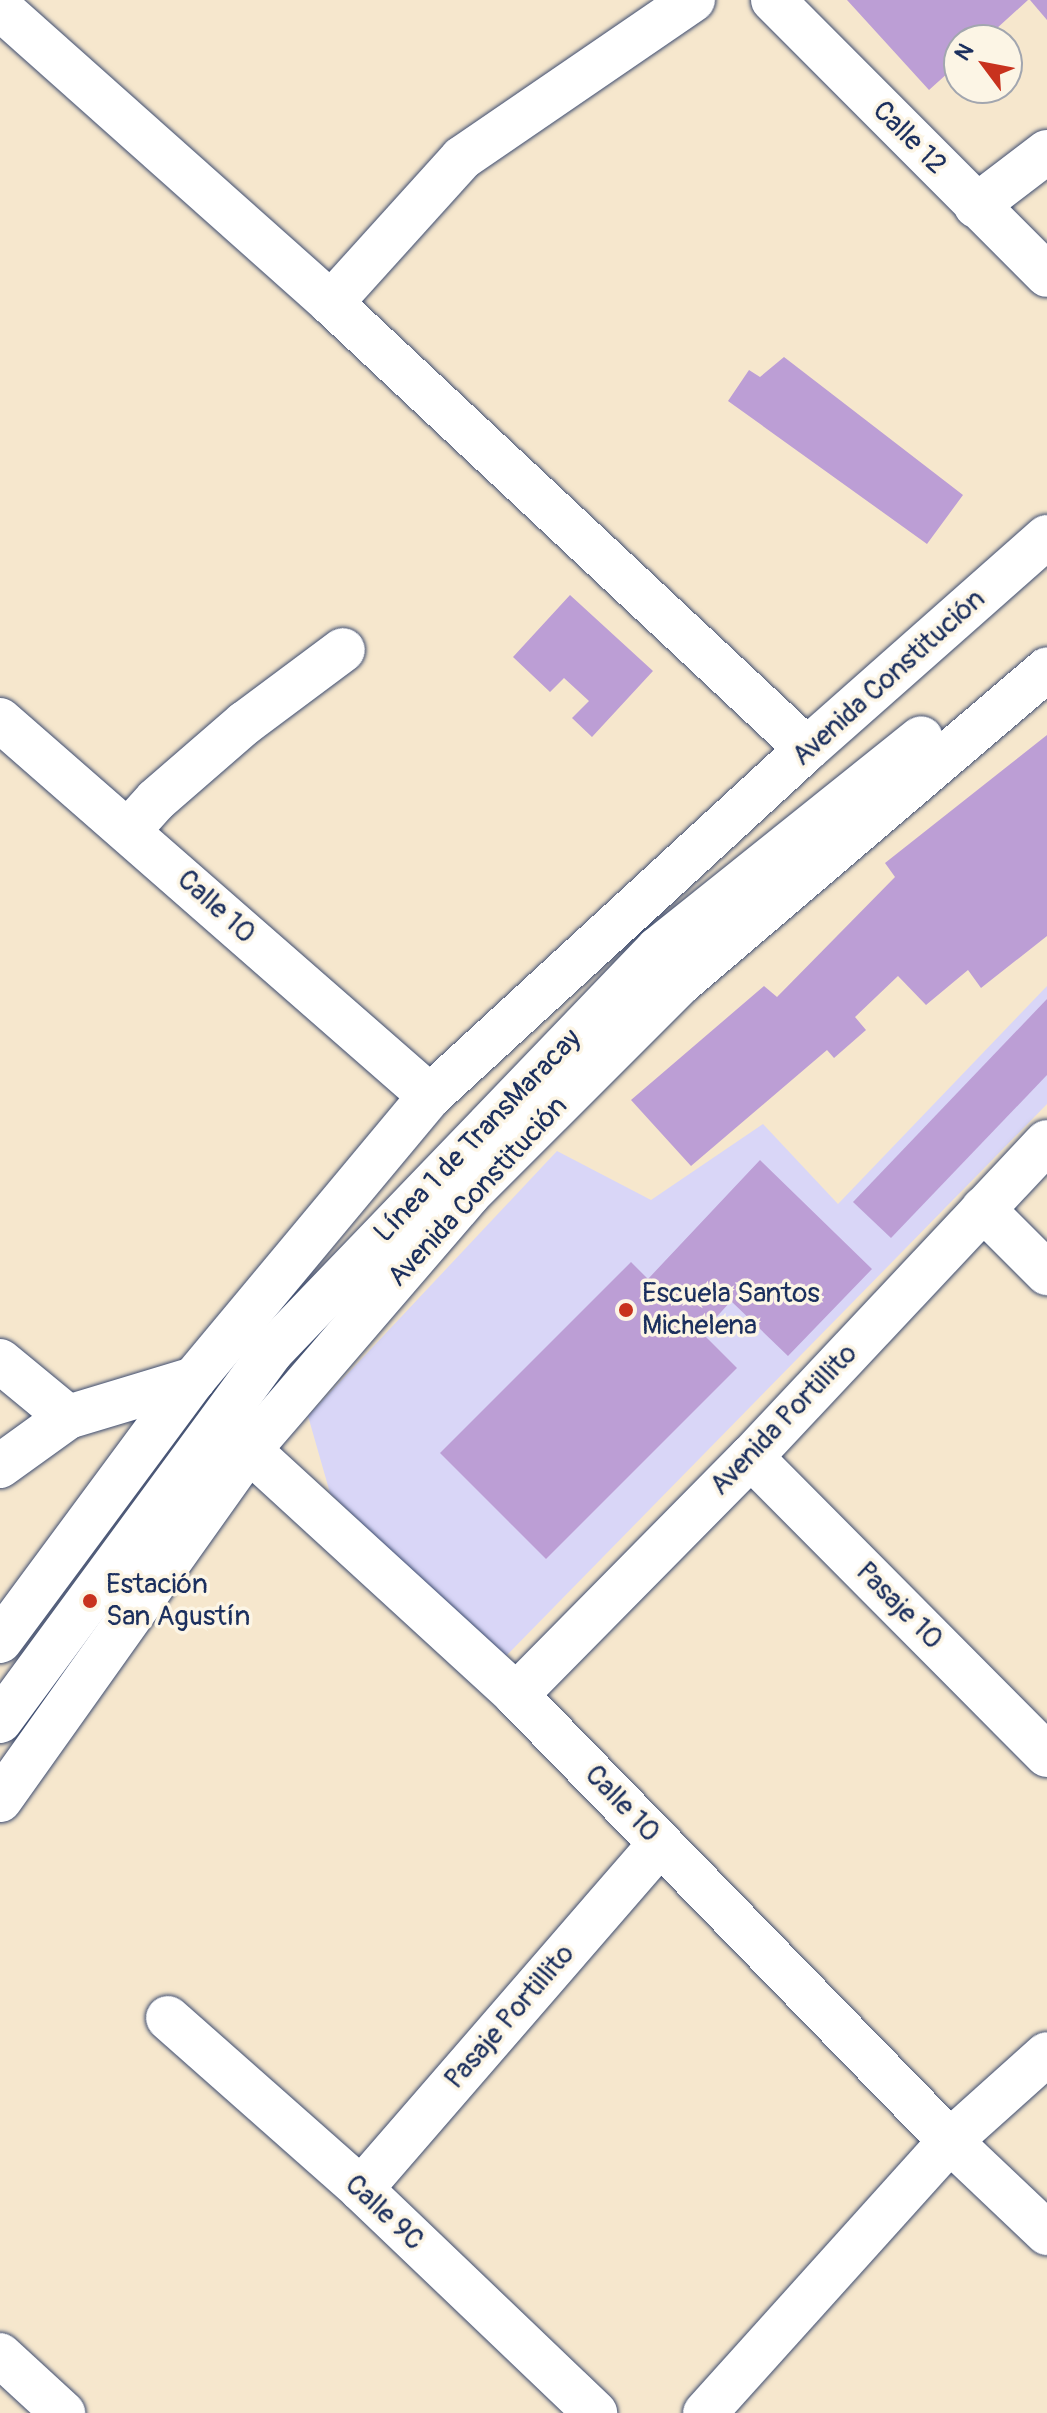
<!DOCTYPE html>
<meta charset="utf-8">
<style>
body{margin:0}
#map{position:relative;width:1047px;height:2413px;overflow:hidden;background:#f6e7cd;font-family:Pangolin,sans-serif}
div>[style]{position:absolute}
.built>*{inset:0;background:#d9d6f7}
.building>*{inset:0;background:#bc9ed5}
.roads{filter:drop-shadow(0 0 2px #3c4b6f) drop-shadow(0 0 2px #3c4b6f)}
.minor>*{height:44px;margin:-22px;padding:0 22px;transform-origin:22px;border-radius:22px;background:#fff}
.dots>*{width:22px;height:22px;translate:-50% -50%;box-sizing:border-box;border:4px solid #fcf5e5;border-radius:50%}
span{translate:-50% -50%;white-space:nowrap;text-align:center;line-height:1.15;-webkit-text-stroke:7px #fcf5e5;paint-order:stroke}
.street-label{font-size:28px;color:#1b2f5e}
.poi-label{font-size:28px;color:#1b2f5e}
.left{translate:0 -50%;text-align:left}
.north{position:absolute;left:943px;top:24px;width:80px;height:80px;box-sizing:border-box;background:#fcf5e5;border:2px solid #a2a6af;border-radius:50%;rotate:302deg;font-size:22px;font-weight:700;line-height:32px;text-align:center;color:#1b2f5e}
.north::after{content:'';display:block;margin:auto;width:28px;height:36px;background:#c8321e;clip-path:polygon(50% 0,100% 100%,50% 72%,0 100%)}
</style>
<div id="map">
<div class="built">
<i style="clip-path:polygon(1047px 986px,1047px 1104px,502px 1660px,330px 1493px,308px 1416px,557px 1151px,651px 1200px,763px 1124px,838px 1204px)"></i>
</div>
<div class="building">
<i style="clip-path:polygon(847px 0,1028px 0,984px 40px,959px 40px,959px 63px,929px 90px)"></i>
<i style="clip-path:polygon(1030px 0,1047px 0,1047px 20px)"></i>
<i style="clip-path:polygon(784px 357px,963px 495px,927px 544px,728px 401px,749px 370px,760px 377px)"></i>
<i style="clip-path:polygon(570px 595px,653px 671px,592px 737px,572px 718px,589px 701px,564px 678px,550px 692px,513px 657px)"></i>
<i style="clip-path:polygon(1047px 735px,1047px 936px,981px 988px,968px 970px,926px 1005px,898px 976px,855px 1017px,866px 1030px,834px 1058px,827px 1050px,691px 1166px,631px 1100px,764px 986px,777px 997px,895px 877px,885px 863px)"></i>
<i style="clip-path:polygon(1047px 999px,1047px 1075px,891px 1238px,853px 1202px)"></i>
<i style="clip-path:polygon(760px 1160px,872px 1269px,788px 1356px,731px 1301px,702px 1333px,737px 1368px,546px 1559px,440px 1453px,631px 1262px,648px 1279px)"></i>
</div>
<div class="roads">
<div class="minor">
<i style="left:773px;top:0;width:388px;rotate:45.1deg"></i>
<i style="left:0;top:8px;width:443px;rotate:41.7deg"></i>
<i style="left:331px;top:303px;width:652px;rotate:43.14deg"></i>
<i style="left:976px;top:206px;width:89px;rotate:-37.3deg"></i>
<i style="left:331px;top:303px;width:195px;rotate:-47.9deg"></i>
<i style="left:462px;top:158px;width:280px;rotate:-34.4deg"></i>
<i style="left:0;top:720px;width:571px;rotate:41.17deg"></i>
<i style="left:129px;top:830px;width:40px;rotate:-48deg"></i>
<i style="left:156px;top:800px;width:118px;rotate:-40.9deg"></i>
<i style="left:245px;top:723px;width:122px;rotate:-36.7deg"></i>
<i style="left:983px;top:1209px;width:91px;rotate:45deg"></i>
<i style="left:0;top:1361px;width:88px;rotate:39.5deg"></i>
<i style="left:232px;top:1428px;width:28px;rotate:52deg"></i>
<i style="left:249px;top:1450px;width:362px;rotate:42.5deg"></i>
<i style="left:516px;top:1695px;width:622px;rotate:45.78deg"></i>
<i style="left:950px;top:2141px;width:134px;rotate:43.5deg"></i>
<i style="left:751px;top:1457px;width:420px;rotate:45.2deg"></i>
<i style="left:0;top:1466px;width:84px;rotate:-35.8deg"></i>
<i style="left:68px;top:1417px;width:132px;rotate:-16.8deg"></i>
<i style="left:0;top:1641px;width:326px;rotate:-53.5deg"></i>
<i style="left:194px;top:1379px;width:368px;rotate:-50.2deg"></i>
<i style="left:430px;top:1096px;width:512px;rotate:-42.63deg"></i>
<i style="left:807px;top:749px;width:320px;rotate:-41.5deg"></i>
<i style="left:516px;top:1695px;width:334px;rotate:-45.4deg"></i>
<i style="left:751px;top:1457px;width:432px;rotate:-46.8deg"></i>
<i style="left:0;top:1721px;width:458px;rotate:-53.7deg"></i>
<i style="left:271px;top:1352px;width:559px;rotate:-46.16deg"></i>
<i style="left:658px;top:949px;width:337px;rotate:-38.7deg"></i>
<i style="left:0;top:1800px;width:430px;rotate:-54.6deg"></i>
<i style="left:249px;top:1450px;width:338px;rotate:-49.3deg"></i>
<i style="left:469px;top:1194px;width:298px;rotate:-45deg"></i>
<i style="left:680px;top:983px;width:483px;rotate:-40.5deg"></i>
<i style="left:168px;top:2018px;width:258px;rotate:41.5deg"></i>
<i style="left:361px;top:2189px;width:324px;rotate:43.7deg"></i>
<i style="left:361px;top:2189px;width:457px;rotate:-49.1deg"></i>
<i style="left:0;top:2355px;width:86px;rotate:42.6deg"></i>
<i style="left:705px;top:2413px;width:366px;rotate:-48deg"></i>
<i style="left:950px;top:2141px;width:130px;rotate:-41.9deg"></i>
</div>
</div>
<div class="dots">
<i style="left:626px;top:1310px;background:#c8321e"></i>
<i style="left:90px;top:1601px;background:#c8321e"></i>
</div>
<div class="street-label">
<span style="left:909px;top:138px;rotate:45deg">Calle 12</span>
<span style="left:889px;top:678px;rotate:-42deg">Avenida Constitución</span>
<span style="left:216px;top:907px;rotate:42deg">Calle 10</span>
<span style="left:478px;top:1136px;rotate:-46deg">Línea 1 de TransMaracay</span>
<span style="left:478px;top:1192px;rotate:-47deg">Avenida Constitución</span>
<span style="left:784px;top:1420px;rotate:-46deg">Avenida Portillito</span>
<span style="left:899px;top:1606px;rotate:45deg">Pasaje 10</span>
<span style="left:622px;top:1804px;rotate:46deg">Calle 10</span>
<span style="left:510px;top:2017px;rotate:-49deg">Pasaje Portillito</span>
<span style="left:384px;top:2213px;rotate:43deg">Calle 9C</span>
</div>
<div class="poi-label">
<span class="left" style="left:642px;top:1310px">Escuela Santos<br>Michelena</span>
<span class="left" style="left:106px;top:1601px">Estación<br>San Agustín</span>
</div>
<div class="north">N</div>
</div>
